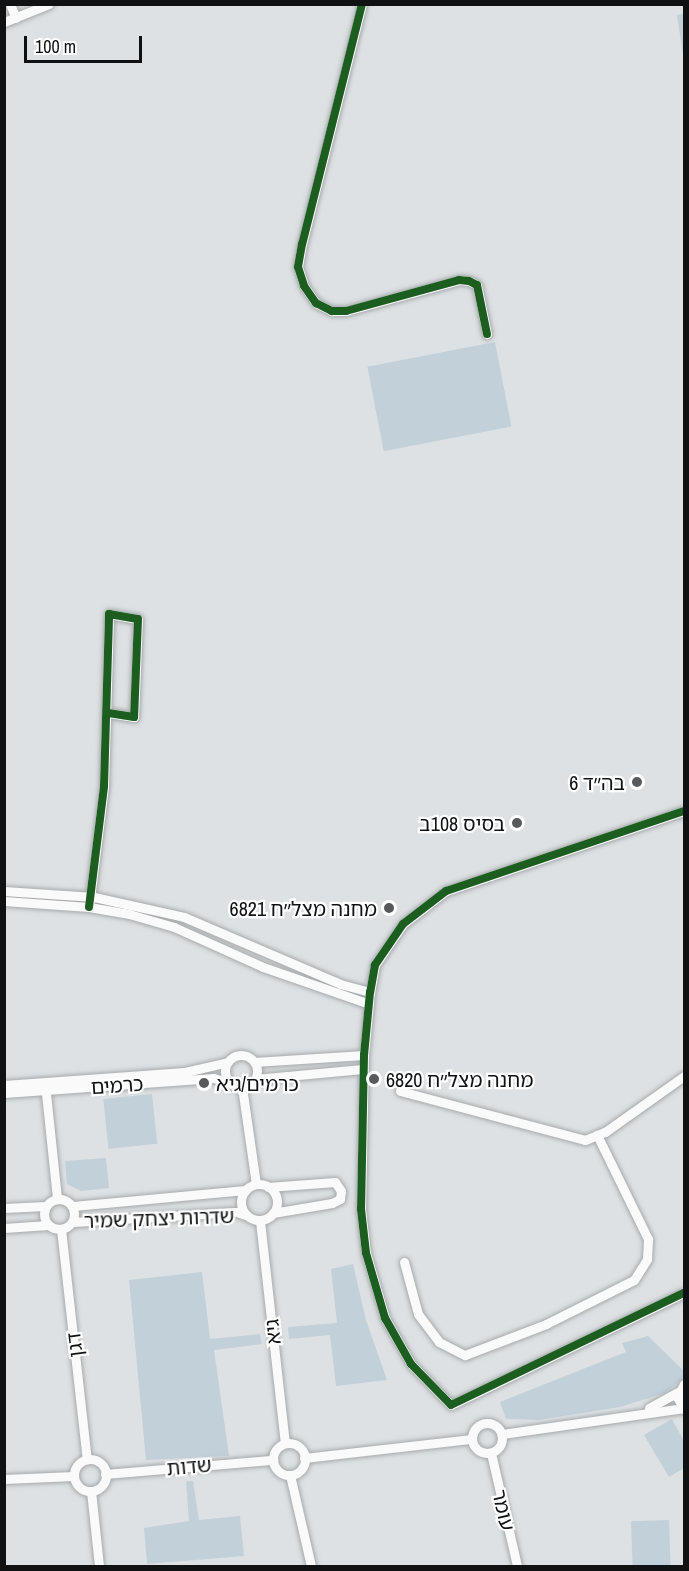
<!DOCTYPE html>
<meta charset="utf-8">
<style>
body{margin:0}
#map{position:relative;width:689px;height:1571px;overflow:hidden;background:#dde1e3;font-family:"Archivo Narrow","Noto Sans Hebrew",sans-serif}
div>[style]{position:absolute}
.green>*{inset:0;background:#c2d0d9;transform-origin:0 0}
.roads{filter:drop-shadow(0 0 2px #a7aaac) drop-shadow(0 0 2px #a7aaac)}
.minor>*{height:9px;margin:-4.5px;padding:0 4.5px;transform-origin:4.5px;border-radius:4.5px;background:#fafafb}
.minor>.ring{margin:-4.5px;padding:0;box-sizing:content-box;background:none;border:9px solid #fafafb;border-radius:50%}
.cycleway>*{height:8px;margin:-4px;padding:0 4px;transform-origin:4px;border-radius:4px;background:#1b5e20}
.dots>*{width:16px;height:16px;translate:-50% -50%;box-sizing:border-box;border:3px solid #fff;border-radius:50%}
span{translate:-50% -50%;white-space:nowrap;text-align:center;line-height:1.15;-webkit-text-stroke:4.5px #fff;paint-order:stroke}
.poi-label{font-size:20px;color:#0f1112}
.right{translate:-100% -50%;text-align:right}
.left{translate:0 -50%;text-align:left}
.street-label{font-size:20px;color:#0f1112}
.frame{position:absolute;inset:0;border:6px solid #0f1112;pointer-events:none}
.scale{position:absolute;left:24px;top:36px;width:118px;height:27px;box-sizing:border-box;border:3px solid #0f1112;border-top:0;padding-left:8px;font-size:18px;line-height:21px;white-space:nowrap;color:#0f1112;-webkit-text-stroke:4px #fff;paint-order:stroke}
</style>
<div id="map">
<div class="green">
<i style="clip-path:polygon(684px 14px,684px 54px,683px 54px,677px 15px)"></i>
<i style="left:495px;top:342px;width:86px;height:130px;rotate:79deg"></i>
<i style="left:152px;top:1094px;width:50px;height:49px;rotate:84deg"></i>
<i style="clip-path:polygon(106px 1158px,109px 1188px,81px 1191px,67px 1184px,65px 1161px)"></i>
<i style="clip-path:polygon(353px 1264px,366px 1320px,387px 1380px,336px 1386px,330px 1335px,289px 1339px,288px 1327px,337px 1323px,331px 1269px)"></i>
<i style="clip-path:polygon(202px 1272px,210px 1339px,260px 1334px,262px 1344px,214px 1350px,229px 1456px,146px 1460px,129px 1280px)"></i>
<i style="clip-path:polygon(648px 1336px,684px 1371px,684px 1378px,665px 1393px,620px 1407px,539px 1420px,506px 1419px,500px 1402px,626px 1352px,622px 1343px)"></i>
<i style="clip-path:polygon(672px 1419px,684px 1441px,684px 1468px,669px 1477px,644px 1435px)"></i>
<i style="clip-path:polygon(186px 1481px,193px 1481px,199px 1520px,240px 1516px,244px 1556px,147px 1564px,144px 1528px,189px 1521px)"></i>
<i style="left:669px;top:1520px;width:46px;height:38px;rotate:88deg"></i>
</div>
<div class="roads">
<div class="minor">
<i style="left:10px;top:4px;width:15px;rotate:67deg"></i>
<i style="left:362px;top:4px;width:247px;rotate:104deg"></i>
<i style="left:302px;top:244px;width:23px;rotate:100deg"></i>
<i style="left:298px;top:267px;width:20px;rotate:72deg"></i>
<i style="left:304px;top:286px;width:21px;rotate:55deg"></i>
<i style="left:316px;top:303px;width:18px;rotate:27deg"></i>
<i style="left:332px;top:311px;width:14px"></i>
<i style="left:346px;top:311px;width:117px;rotate:-15.3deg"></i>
<i style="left:459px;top:280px;width:10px;rotate:6deg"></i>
<i style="left:469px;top:281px;width:9px;rotate:27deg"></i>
<i style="left:477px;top:285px;width:50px;rotate:78.5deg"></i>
<i style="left:4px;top:22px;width:48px;rotate:-21.8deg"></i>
<i style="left:684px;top:811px;width:251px;rotate:161.4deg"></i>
<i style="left:446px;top:891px;width:54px;rotate:142.5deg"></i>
<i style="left:403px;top:924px;width:50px;rotate:124.3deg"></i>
<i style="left:375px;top:965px;width:27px;rotate:100deg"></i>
<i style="left:370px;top:992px;width:63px;rotate:95.4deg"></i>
<i style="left:364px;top:1055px;width:154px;rotate:91.1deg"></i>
<i style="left:361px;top:1209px;width:44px;rotate:83.5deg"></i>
<i style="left:366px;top:1253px;width:68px;rotate:73.7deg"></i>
<i style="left:385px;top:1318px;width:53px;rotate:60.5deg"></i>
<i style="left:411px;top:1364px;width:57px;rotate:45.7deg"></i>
<i style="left:451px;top:1405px;width:259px;rotate:-25.7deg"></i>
<i style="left:4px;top:891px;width:90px;rotate:3.8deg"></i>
<i style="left:94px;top:897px;width:92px;rotate:12.5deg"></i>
<i style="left:184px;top:917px;width:170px;rotate:23.2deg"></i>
<i style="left:340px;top:984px;width:31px;rotate:15deg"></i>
<i style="left:4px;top:901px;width:85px;rotate:4deg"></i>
<i style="left:89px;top:907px;width:41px;rotate:9.9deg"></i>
<i style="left:129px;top:914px;width:47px;rotate:16.1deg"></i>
<i style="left:174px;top:927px;width:98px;rotate:24.2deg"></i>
<i style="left:263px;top:967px;width:112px;rotate:19.2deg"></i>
<i style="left:89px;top:907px;width:122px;rotate:-82.9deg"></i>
<i style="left:104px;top:786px;width:172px;rotate:-88.3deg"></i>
<i style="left:109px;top:614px;width:29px;rotate:10deg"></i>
<i style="left:138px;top:619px;width:98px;rotate:92.3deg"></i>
<i style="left:134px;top:717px;width:26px;rotate:-171deg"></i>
<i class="ring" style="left:225px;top:1055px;width:23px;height:23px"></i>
<i style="left:254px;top:1062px;width:110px;rotate:-3.6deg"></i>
<i style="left:255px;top:1079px;width:108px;rotate:-5.3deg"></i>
<i style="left:45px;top:1084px;width:116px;rotate:84deg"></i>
<i style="left:4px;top:1085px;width:181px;rotate:-4.1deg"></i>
<i style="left:185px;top:1072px;width:44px;rotate:-13.1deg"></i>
<i style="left:242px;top:1087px;width:98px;rotate:81.8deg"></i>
<i style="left:400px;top:1091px;width:191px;rotate:14.8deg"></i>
<i style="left:585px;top:1140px;width:22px;rotate:-22deg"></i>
<i style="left:605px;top:1132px;width:97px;rotate:-35.3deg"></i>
<i style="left:4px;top:1093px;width:210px;rotate:-4.1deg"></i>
<i style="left:213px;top:1078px;width:16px;rotate:14deg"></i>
<i class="ring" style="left:241px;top:1184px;width:27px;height:27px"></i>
<i style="left:268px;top:1187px;width:67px;rotate:-4.3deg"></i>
<i style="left:335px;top:1182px;width:11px;rotate:56deg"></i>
<i style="left:341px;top:1191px;width:8px;rotate:97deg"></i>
<i style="left:340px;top:1199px;width:9px;rotate:153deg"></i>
<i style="left:332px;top:1203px;width:60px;rotate:170.4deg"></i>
<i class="ring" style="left:44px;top:1199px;width:21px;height:21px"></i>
<i style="left:73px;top:1206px;width:173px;rotate:-5.3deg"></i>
<i style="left:4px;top:1208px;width:42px;rotate:-2.7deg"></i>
<i style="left:260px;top:1221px;width:223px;rotate:83.6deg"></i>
<i style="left:73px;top:1222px;width:163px;rotate:-3.5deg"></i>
<i style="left:236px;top:1212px;width:10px;rotate:17deg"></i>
<i style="left:4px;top:1228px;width:44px;rotate:-3.9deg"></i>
<i style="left:61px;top:1229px;width:232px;rotate:83.6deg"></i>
<i style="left:404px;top:1262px;width:54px;rotate:74.9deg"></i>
<i style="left:418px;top:1314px;width:35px;rotate:53deg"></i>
<i style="left:439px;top:1342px;width:29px;rotate:27deg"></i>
<i style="left:465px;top:1355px;width:87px;rotate:-20.9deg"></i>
<i style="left:546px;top:1324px;width:98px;rotate:-26.6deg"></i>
<i style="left:634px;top:1280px;width:25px;rotate:-58deg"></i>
<i style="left:647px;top:1259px;width:20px;rotate:-87deg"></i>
<i style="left:648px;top:1239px;width:116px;rotate:-116.1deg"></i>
<i style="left:684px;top:1384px;width:15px;rotate:118deg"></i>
<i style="left:677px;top:1397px;width:14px;rotate:60deg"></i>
<i style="left:649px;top:1408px;width:33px;rotate:-29deg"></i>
<i class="ring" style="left:472px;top:1423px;width:21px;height:21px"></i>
<i style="left:502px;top:1434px;width:184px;rotate:-8.1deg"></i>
<i class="ring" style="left:273px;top:1443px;width:23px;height:23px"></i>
<i style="left:491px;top:1453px;width:116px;rotate:77deg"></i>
<i style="left:304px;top:1458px;width:169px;rotate:-6.5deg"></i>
<i class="ring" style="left:74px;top:1459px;width:23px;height:23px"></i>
<i style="left:105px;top:1474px;width:169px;rotate:-4.8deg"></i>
<i style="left:290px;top:1475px;width:93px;rotate:77deg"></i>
<i style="left:4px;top:1479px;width:70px;rotate:-2.5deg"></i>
<i style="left:91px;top:1491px;width:75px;rotate:83.9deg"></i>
</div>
</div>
<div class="cycleway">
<i style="left:362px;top:4px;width:247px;rotate:104deg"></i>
<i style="left:302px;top:244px;width:23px;rotate:100deg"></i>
<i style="left:298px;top:267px;width:20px;rotate:72deg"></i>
<i style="left:304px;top:286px;width:21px;rotate:55deg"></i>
<i style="left:316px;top:303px;width:18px;rotate:27deg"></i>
<i style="left:332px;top:311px;width:14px"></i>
<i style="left:346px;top:311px;width:117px;rotate:-15.3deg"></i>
<i style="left:459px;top:280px;width:10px;rotate:6deg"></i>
<i style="left:469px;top:281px;width:9px;rotate:27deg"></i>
<i style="left:477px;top:285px;width:50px;rotate:78.5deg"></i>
<i style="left:684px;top:811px;width:251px;rotate:161.4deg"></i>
<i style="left:446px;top:891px;width:54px;rotate:142.5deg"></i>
<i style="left:403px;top:924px;width:50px;rotate:124.3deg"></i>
<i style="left:375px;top:965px;width:27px;rotate:100deg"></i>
<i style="left:370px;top:992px;width:63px;rotate:95.4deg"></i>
<i style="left:364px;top:1055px;width:154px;rotate:91.1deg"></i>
<i style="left:361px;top:1209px;width:44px;rotate:83.5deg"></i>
<i style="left:366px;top:1253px;width:68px;rotate:73.7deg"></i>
<i style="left:385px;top:1318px;width:53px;rotate:60.5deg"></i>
<i style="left:411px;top:1364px;width:57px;rotate:45.7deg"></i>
<i style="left:451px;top:1405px;width:259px;rotate:-25.7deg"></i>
<i style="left:89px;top:907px;width:122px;rotate:-82.9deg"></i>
<i style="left:104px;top:786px;width:172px;rotate:-88.3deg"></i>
<i style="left:109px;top:614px;width:29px;rotate:10deg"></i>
<i style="left:138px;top:619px;width:98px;rotate:92.3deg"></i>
<i style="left:134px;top:717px;width:26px;rotate:-171deg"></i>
</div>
<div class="dots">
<i style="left:637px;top:782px;background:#575a5b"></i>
<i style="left:517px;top:823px;background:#575a5b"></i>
<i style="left:389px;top:908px;background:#575a5b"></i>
<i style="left:374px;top:1079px;background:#575a5b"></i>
<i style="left:204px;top:1083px;background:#575a5b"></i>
</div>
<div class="poi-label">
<span class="right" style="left:625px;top:782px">בה״ד 6</span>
<span class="right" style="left:505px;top:823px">בסיס 108ב</span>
<span class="right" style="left:377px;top:908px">מחנה מצל״ח 6821</span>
<span class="left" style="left:386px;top:1079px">מחנה מצל״ח 6820</span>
<span class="left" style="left:216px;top:1083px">כרמים/גיא</span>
</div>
<div class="street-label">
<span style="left:117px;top:1085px;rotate:-4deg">כרמים</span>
<span style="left:159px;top:1218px;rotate:-2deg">שדרות יצחק שמיר</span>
<span style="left:272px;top:1332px;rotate:-96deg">גיא</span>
<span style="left:74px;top:1345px;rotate:-97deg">דגן</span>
<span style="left:189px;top:1466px;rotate:-5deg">שדות</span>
<span style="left:504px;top:1510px;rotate:77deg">עומר</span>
</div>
<div class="frame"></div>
<div class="scale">100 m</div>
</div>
